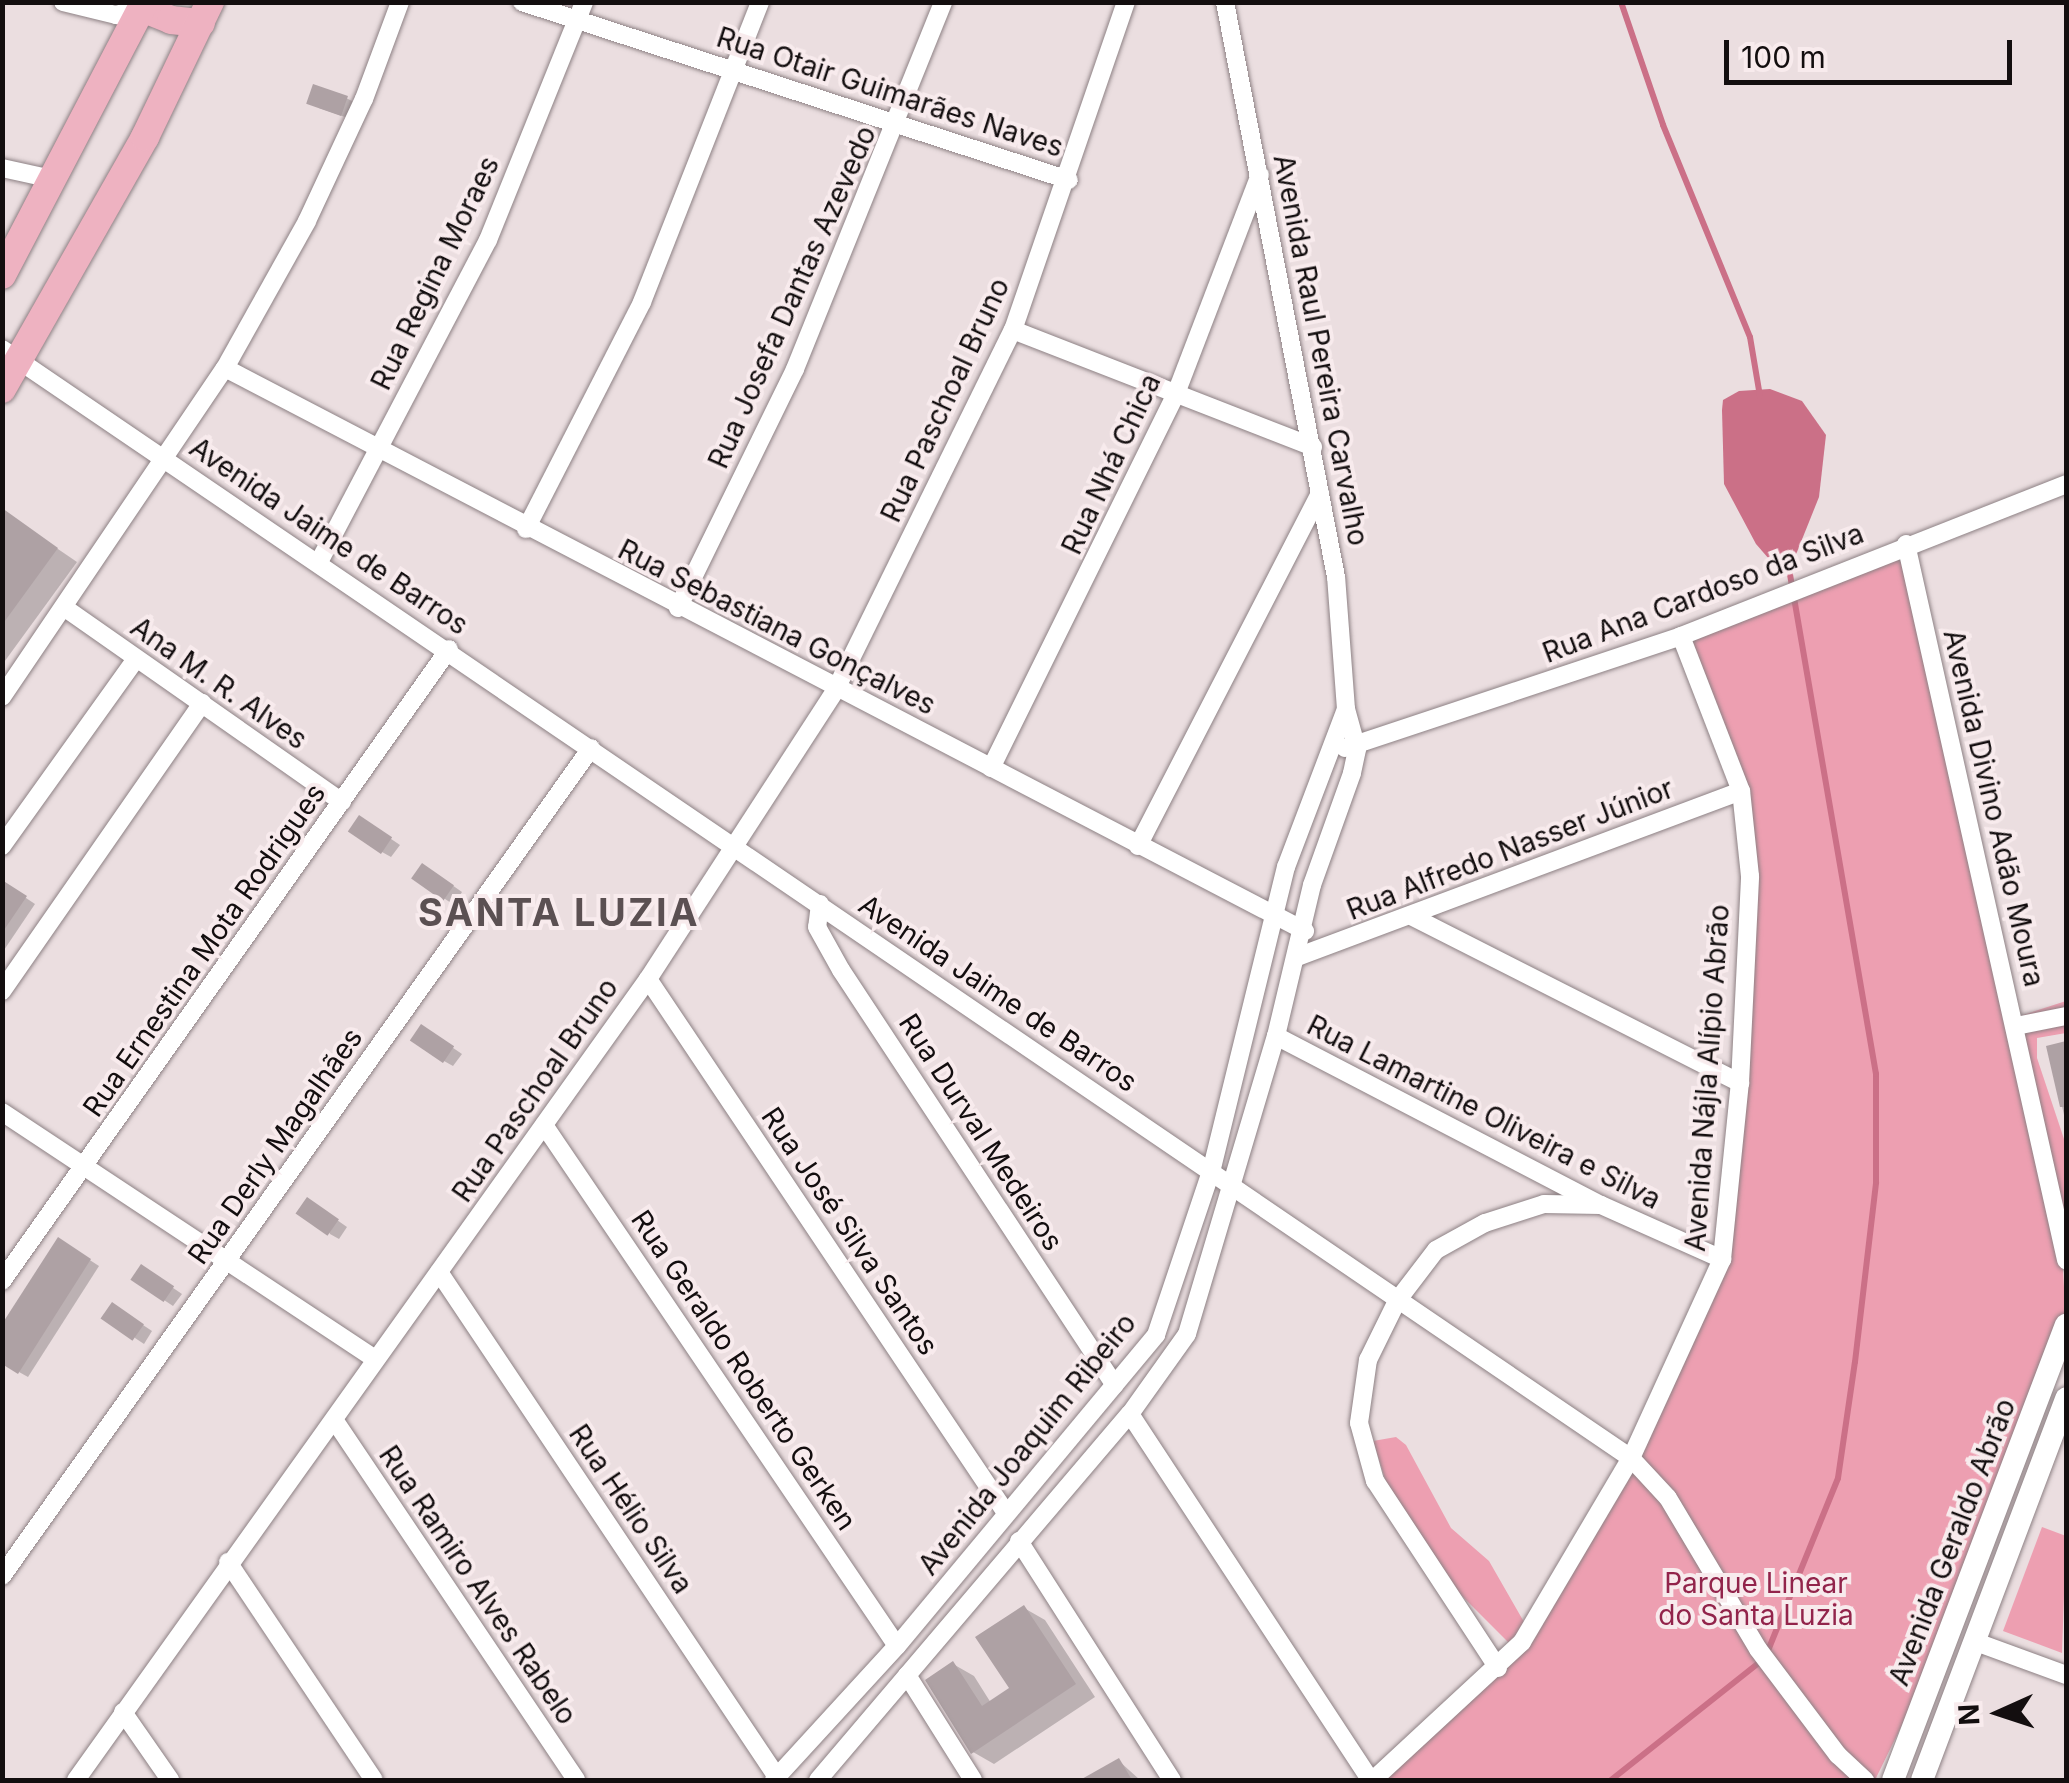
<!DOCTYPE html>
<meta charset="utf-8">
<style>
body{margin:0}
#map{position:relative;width:2069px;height:1783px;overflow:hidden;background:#ebdee0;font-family:Inter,sans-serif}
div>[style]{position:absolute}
.green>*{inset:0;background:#ed9fb1}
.water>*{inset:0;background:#cb7087}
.shadow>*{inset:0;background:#0003}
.stream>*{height:6px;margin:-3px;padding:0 3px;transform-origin:3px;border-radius:3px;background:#cb7087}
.building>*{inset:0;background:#aea1a4;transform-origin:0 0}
.roads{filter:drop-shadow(0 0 2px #8d8184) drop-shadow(0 0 2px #8d8184)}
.street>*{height:18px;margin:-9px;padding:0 9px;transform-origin:9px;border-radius:9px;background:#fff}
.secondary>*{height:22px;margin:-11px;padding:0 11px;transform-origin:11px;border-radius:11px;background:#fff}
.primary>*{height:28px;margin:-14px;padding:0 14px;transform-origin:14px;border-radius:14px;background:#eeb2c1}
span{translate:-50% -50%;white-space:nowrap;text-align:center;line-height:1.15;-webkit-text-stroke:8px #f8ebed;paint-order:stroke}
.street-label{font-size:28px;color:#130e0f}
.park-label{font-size:28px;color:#92244b}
.district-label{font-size:38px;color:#5b5052;font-weight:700;letter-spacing:2.5px}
.frame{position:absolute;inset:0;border:5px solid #130e0f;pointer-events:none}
.north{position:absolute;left:1949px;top:1663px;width:100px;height:100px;-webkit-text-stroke:8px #f8ebed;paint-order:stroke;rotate:267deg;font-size:28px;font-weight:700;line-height:40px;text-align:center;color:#130e0f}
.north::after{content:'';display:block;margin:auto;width:35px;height:45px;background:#130e0f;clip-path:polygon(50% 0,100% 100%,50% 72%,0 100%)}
.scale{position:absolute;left:1724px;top:40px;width:288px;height:45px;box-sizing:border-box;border:5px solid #130e0f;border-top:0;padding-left:12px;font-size:30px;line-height:35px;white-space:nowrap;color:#130e0f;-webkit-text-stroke:8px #f8ebed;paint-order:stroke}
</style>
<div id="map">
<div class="green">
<i style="clip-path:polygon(1906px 544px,2020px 1016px,2066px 1001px,2066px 1033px,2037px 1038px,2037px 1058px,2064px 1139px,2066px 1215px,2059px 1198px,2066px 1323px,1904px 1721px,1875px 1780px,1373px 1780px,1515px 1649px,1440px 1574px,1394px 1507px,1373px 1441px,1396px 1437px,1406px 1445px,1451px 1528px,1489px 1561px,1528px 1629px,1713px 1289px,1750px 876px,1741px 791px,1681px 636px)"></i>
<i style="clip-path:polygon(2042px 1527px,2066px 1536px,2062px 1653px,2003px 1631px)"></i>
</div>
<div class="water">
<i style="clip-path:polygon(1739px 391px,1770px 389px,1802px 401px,1826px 435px,1819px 497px,1793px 562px,1776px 567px,1756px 544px,1724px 484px,1722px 410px,1723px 400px)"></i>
</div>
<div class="shadow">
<i style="clip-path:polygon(346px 98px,356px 103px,348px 118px,319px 108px)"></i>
<i style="clip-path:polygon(8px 515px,77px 562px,2px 665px,2px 523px)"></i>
<i style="clip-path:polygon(369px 824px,400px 845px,391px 857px,382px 852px)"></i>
<i style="clip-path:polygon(432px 871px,462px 892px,454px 905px,414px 878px)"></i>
<i style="clip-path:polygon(2px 882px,35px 904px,2px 953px)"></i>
<i style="clip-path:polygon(431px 1033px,462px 1054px,453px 1066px,444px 1061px)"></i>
<i style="clip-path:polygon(2066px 1043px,2066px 1124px,2049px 1048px)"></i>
<i style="clip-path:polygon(317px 1206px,347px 1227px,339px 1239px,330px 1234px)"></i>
<i style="clip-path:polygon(68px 1246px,99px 1266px,28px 1377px,19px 1372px)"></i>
<i style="clip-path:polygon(151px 1273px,182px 1294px,173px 1306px,164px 1300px)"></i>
<i style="clip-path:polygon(122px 1311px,152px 1331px,144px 1344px,135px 1338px)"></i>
<i style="clip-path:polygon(1024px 1608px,1045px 1620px,1095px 1697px,994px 1764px,973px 1752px,953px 1664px,974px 1676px,991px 1703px,1012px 1689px)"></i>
<i style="clip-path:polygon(1119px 1761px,1140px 1780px,1085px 1780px)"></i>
</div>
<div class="stream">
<i style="left:1621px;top:2px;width:130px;rotate:71.1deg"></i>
<i style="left:1663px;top:125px;width:229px;rotate:67.7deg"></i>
<i style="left:1750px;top:337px;width:60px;rotate:80.4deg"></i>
<i style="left:1611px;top:1780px;width:196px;rotate:-38.4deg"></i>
<i style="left:1765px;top:1658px;width:194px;rotate:-67.9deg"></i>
<i style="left:1838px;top:1478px;width:117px;rotate:-81.7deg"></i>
<i style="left:1855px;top:1362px;width:181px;rotate:-83.3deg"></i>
<i style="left:1876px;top:1182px;width:108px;rotate:-90deg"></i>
<i style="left:1876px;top:1074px;width:525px;rotate:-99.77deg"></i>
</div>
<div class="building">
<i style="left:313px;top:84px;width:37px;height:21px;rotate:19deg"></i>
<i style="clip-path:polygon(2px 508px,58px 548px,2px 625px)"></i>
<i style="left:359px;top:815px;width:40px;height:20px;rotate:34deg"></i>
<i style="left:422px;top:863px;width:39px;height:19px;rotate:35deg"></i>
<i style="clip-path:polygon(2px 880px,27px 896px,2px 933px)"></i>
<i style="left:421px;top:1024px;width:40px;height:20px;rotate:34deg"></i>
<i style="clip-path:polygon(2066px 1041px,2066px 1107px,2060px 1107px,2046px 1046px)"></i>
<i style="left:307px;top:1197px;width:39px;height:20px;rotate:35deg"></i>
<i style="clip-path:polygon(58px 1237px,91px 1259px,18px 1374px,2px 1364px,2px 1324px)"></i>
<i style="left:141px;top:1264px;width:40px;height:19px;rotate:34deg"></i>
<i style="left:112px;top:1302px;width:39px;height:20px;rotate:35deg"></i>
<i style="clip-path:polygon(1024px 1605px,1076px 1684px,971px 1754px,925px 1680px,953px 1661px,982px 1706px,1009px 1688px,975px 1637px)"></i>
<i style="clip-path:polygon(1119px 1758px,1132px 1780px,1080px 1780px)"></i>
</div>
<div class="roads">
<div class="street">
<i style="left:63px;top:2px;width:55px;rotate:13.8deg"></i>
<i style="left:116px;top:15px;width:27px;rotate:-15deg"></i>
<i style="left:522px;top:2px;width:575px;rotate:18.03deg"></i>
<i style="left:2px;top:168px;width:56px;rotate:12.3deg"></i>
<i style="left:1013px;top:330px;width:322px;rotate:21.3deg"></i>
<i style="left:2px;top:349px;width:1971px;rotate:34.25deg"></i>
<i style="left:1631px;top:1458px;width:54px;rotate:47.2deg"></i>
<i style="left:1668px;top:1498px;width:176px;rotate:59.2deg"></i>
<i style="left:1758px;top:1649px;width:133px;rotate:53deg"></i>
<i style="left:1838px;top:1755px;width:37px;rotate:43deg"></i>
<i style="left:225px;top:368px;width:1218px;rotate:27.53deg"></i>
<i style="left:526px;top:529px;width:255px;rotate:-62.9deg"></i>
<i style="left:642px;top:302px;width:322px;rotate:-68.5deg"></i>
<i style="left:1906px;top:544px;width:734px;rotate:77.4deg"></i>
<i style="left:320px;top:560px;width:361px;rotate:-62.3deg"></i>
<i style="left:488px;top:240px;width:257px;rotate:-68deg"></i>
<i style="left:65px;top:608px;width:338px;rotate:35deg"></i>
<i style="left:678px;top:608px;width:266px;rotate:-63.9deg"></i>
<i style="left:795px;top:369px;width:396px;rotate:-68deg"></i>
<i style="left:2px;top:697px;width:397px;rotate:-55.9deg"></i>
<i style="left:225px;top:368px;width:168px;rotate:-60.8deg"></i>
<i style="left:307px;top:221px;width:135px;rotate:-65deg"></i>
<i style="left:364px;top:99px;width:103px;rotate:-69.6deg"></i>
<i style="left:1345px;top:748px;width:354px;rotate:-18.4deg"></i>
<i style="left:1681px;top:636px;width:414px;rotate:-21.5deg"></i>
<i style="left:991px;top:768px;width:415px;rotate:-63.7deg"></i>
<i style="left:1175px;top:396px;width:237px;rotate:-69deg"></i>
<i style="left:2px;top:846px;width:230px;rotate:-54.4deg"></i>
<i style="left:1138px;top:846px;width:397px;rotate:-62.7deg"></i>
<i style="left:820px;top:904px;width:23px;rotate:97deg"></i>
<i style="left:817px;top:927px;width:49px;rotate:60.8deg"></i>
<i style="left:841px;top:970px;width:497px;rotate:56.6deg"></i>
<i style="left:1413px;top:917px;width:367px;rotate:26.9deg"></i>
<i style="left:1297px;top:957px;width:474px;rotate:-20.5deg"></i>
<i style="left:648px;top:979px;width:643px;rotate:56.16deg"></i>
<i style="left:2px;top:991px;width:351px;rotate:-55.2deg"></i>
<i style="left:2016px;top:1026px;width:51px;rotate:-11.3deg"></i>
<i style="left:1276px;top:1036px;width:366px;rotate:27.5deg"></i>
<i style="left:1601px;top:1205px;width:133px;rotate:24.1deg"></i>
<i style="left:2px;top:1112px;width:447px;rotate:33.5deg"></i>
<i style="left:544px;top:1125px;width:629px;rotate:55.88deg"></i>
<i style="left:439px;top:1272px;width:608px;rotate:56.21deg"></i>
<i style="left:2px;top:1281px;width:774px;rotate:-54.73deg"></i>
<i style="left:1130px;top:1414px;width:438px;rotate:56.7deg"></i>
<i style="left:335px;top:1421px;width:432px;rotate:56.1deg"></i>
<i style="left:1019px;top:1541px;width:284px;rotate:57.4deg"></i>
<i style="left:228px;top:1562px;width:262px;rotate:56.2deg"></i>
<i style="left:2px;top:1576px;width:1016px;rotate:-54.57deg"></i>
<i style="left:1976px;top:1642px;width:96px;rotate:20.1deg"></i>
<i style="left:1498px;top:1668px;width:224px;rotate:-123.3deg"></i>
<i style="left:1375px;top:1481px;width:60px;rotate:-105.4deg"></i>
<i style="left:1359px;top:1423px;width:64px;rotate:-81.9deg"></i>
<i style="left:1368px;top:1360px;width:66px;rotate:-63.8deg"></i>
<i style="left:1397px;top:1301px;width:64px;rotate:-52.6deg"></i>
<i style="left:1436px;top:1250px;width:56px;rotate:-28.9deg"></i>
<i style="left:1485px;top:1223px;width:62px;rotate:-17.9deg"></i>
<i style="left:1544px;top:1204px;width:57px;rotate:1deg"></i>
<i style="left:907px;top:1675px;width:124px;rotate:57.8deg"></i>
<i style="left:123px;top:1712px;width:83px;rotate:55.3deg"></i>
<i style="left:76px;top:1780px;width:984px;rotate:-54.47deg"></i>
<i style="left:648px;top:979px;width:346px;rotate:-57deg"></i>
<i style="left:836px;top:689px;width:400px;rotate:-63.8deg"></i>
<i style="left:1013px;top:330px;width:347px;rotate:-71deg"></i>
<i style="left:774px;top:1780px;width:182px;rotate:-47.5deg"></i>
<i style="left:897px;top:1646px;width:405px;rotate:-50.2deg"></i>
<i style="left:1156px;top:1335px;width:172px;rotate:-71.4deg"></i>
<i style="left:1211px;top:1172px;width:314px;rotate:-76.2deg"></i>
<i style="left:1286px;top:867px;width:169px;rotate:-69.2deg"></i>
<i style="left:818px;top:1780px;width:481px;rotate:-49.6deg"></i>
<i style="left:1130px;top:1414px;width:98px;rotate:-54.5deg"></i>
<i style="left:1187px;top:1334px;width:311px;rotate:-73.4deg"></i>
<i style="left:1276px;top:1036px;width:155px;rotate:-76.6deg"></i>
<i style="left:1312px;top:885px;width:119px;rotate:-70.3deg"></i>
<i style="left:1352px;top:773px;width:25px;rotate:-78deg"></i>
<i style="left:1357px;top:749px;width:41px;rotate:-105.4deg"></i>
<i style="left:1346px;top:709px;width:132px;rotate:-94.3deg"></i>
<i style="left:1336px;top:577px;width:586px;rotate:-100.93deg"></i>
<i style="left:1373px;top:1780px;width:203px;rotate:-42.8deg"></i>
<i style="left:1522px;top:1642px;width:214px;rotate:-59.4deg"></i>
<i style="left:1631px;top:1458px;width:219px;rotate:-65.4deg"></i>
<i style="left:1722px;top:1259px;width:177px;rotate:-84.2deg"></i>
<i style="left:1740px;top:1083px;width:207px;rotate:-87.2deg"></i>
<i style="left:1750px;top:876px;width:85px;rotate:-96deg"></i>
<i style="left:1741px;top:791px;width:166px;rotate:-111.2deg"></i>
</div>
<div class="secondary">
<i style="left:1893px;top:1780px;width:487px;rotate:-69.2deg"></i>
<i style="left:1922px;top:1780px;width:408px;rotate:-69.3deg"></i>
</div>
<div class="primary">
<i style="left:142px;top:8px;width:31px;rotate:22deg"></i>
<i style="left:171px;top:20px;width:30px;rotate:6deg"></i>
<i style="left:2px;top:275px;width:308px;rotate:-62.4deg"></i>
<i style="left:2px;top:389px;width:290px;rotate:-60.4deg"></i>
<i style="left:145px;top:137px;width:150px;rotate:-64.3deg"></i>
</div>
</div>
<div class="street-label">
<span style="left:890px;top:92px;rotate:18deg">Rua Otair Guimarães Naves</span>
<span style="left:435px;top:273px;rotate:-64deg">Rua Regina Moraes</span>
<span style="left:792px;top:297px;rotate:-66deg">Rua Josefa Dantas Azevedo</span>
<span style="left:1321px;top:350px;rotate:79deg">Avenida Raul Pereira Carvalho</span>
<span style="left:945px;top:400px;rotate:-65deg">Rua Paschoal Bruno</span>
<span style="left:1111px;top:464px;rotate:-65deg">Rua Nhá Chica</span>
<span style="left:329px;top:536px;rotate:34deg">Avenida Jaime de Barros</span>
<span style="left:1703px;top:593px;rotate:-21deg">Rua Ana Cardoso da Silva</span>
<span style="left:777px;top:627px;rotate:27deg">Rua Sebastiana Gonçalves</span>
<span style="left:219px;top:683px;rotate:35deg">Ana M. R. Alves</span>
<span style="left:1994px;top:808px;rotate:77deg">Avenida Divino Adão Moura</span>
<span style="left:1510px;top:849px;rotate:-21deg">Rua Alfredo Nasser Júnior</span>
<span style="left:204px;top:950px;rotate:-55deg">Rua Ernestina Mota Rodrigues</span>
<span style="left:998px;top:993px;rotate:34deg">Avenida Jaime de Barros</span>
<span style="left:1707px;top:1078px;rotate:-86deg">Avenida Nájla Alípio Abrão</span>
<span style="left:535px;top:1090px;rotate:-55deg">Rua Paschoal Bruno</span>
<span style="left:1484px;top:1112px;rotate:27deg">Rua Lamartine Oliveira e Silva</span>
<span style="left:981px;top:1132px;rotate:57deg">Rua Durval Medeiros</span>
<span style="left:275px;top:1146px;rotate:-55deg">Rua Derly Magalhães</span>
<span style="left:850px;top:1231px;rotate:56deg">Rua José Silva Santos</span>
<span style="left:744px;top:1370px;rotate:56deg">Rua Geraldo Roberto Gerken</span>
<span style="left:1027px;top:1444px;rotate:-51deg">Avenida Joaquim Ribeiro</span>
<span style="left:631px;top:1509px;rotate:56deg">Rua Hélio Silva</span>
<span style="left:1952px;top:1542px;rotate:-69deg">Avenida Geraldo Abrão</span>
<span style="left:478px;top:1585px;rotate:56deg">Rua Ramiro Alves Rabelo</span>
</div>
<div class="park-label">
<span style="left:1756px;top:1599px">Parque Linear<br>do Santa Luzia</span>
</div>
<div class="district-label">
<span style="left:559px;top:913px">SANTA LUZIA</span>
</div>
<div class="frame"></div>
<div class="north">N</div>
<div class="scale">100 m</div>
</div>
